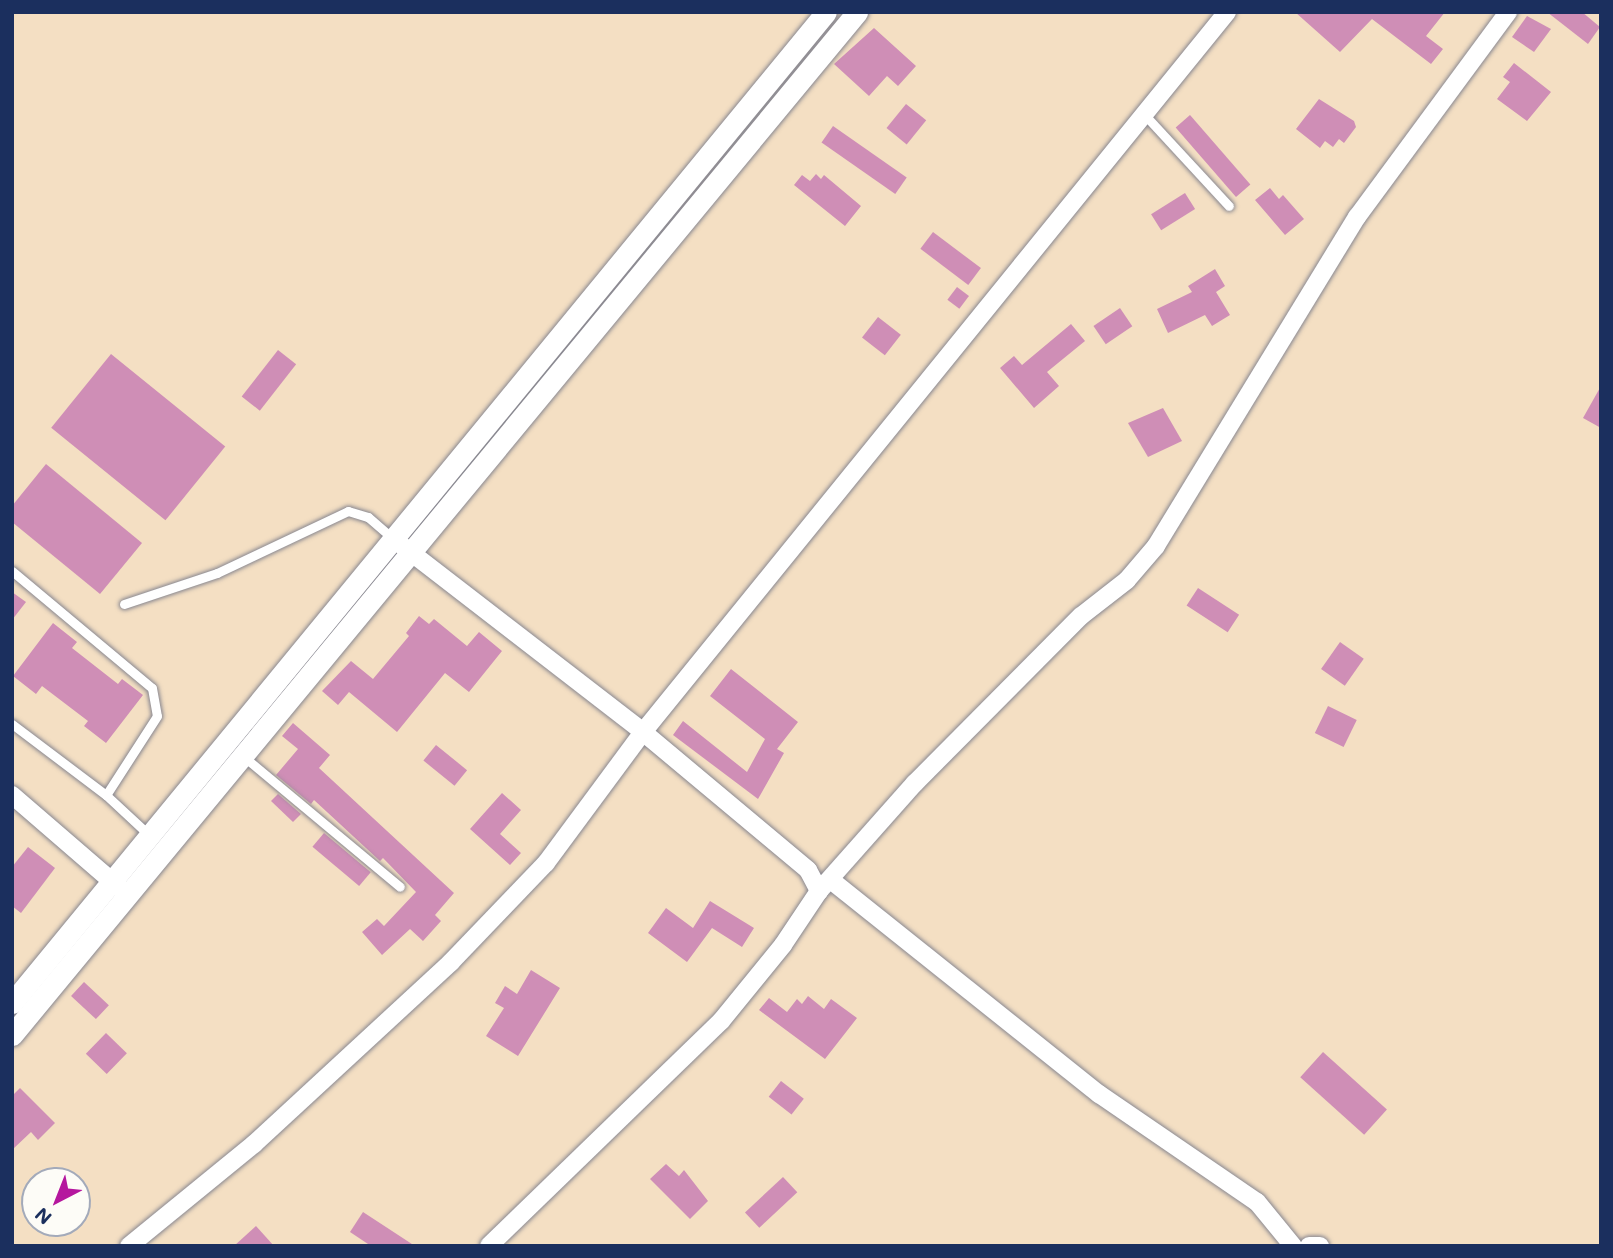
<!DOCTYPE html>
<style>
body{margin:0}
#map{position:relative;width:1613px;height:1258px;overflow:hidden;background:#f4dfc3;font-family:Mali,sans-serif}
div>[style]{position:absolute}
.building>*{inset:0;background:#cf8eb6;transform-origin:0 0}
.roads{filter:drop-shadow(0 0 2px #888790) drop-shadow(0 0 2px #888790)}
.service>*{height:9px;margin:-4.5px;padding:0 4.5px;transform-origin:4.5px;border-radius:4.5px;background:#fff}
.minor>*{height:18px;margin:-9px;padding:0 9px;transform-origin:9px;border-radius:9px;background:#fff}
.tertiary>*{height:21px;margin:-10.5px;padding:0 10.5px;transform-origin:10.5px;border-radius:10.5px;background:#fff}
span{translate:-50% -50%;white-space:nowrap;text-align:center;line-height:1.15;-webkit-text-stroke:7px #fdfcf7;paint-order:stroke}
.frame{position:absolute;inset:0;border:14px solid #1b2f5e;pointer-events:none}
.north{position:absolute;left:21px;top:1167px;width:70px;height:70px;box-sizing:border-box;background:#fdfcf7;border:2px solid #a3aaba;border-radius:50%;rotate:222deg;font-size:19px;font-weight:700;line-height:28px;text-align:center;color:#1b2f5e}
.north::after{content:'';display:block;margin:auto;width:24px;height:32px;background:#b5179e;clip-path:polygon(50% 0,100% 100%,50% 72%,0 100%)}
</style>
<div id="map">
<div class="building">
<i style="clip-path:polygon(1295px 12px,1445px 12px,1426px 36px,1443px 49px,1431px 64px,1372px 19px,1340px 52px)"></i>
<i style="clip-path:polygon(1547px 12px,1582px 12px,1600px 27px,1588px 44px)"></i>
<i style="clip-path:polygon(1527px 16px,1551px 29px,1534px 52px,1512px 37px)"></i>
<i style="clip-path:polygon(874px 28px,916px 66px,898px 86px,887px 76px,869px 96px,834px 64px)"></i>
<i style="clip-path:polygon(1514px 63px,1551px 92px,1527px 121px,1497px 99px,1510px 82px,1503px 77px)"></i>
<i style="clip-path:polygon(1319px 99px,1354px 121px,1356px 127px,1344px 143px,1339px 139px,1333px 147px,1325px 141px,1320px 148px,1296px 129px)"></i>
<i style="left:906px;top:104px;width:26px;height:31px;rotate:39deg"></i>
<i style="left:1190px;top:115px;width:92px;height:19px;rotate:49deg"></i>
<i style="left:833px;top:126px;width:90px;height:20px;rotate:35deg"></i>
<i style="clip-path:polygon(816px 174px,821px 179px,824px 175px,861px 206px,845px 226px,794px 185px,802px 175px,810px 181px)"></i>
<i style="clip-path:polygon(1270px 188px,1279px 199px,1283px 195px,1304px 219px,1285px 235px,1255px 200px)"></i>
<i style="left:1185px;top:193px;width:19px;height:40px;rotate:58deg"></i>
<i style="left:933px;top:232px;width:60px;height:21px;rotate:37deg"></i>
<i style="clip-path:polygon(1215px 269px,1225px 286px,1216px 292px,1230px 315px,1212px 326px,1205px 315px,1168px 333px,1157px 309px,1192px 292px,1188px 286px)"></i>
<i style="left:957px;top:287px;width:15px;height:16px;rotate:37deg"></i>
<i style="left:1120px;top:308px;width:22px;height:32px;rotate:56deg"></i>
<i style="left:878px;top:317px;width:29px;height:26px;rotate:38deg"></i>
<i style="clip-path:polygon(1071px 324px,1085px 341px,1047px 372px,1059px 386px,1034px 408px,1000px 368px,1014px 356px,1022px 365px)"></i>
<i style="left:278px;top:350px;width:23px;height:59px;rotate:38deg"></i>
<i style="left:111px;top:354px;width:147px;height:95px;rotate:39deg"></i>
<i style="clip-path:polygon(1601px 386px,1601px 428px,1583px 418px)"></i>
<i style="clip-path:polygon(1163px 408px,1182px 441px,1148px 457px,1128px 423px)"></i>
<i style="clip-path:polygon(46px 464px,142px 543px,100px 594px,12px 522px,12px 506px)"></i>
<i style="left:1198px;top:588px;width:49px;height:21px;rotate:33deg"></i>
<i style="clip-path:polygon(12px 592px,26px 602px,12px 620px)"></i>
<i style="clip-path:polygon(419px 616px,429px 624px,434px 619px,467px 646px,479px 632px,502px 651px,469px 692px,445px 673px,397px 732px,349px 692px,338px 705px,322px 691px,351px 661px,373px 679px,409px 636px,406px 633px)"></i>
<i style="clip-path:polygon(53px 623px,77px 642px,72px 648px,118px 684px,122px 679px,143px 695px,106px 743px,84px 726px,88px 721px,42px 686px,36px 694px,13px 676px)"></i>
<i style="left:1340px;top:642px;width:29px;height:33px;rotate:35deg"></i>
<i style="clip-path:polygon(731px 669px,798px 722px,777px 749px,784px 753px,758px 799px,673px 735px,683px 721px,747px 772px,765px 739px,710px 696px)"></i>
<i style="left:1328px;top:706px;width:32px;height:30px;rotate:26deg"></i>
<i style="clip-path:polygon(293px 723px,330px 755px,319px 768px,454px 893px,435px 915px,441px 921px,423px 941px,410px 929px,382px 955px,362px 932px,377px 919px,384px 926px,416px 892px,383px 858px,380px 861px,314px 800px,311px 804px,276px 775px,298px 749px,282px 736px)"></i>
<i style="left:436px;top:745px;width:40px;height:20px;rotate:39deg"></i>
<i style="clip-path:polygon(502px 793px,521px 810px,500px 834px,521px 853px,510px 865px,470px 829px)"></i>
<i style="clip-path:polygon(278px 794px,301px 814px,293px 822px,271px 801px)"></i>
<i style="left:324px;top:833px;width:61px;height:18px;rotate:40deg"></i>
<i style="clip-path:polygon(28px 847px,55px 868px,21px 913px,12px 906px,12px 867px)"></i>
<i style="clip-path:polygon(710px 901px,754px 928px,742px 947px,712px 928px,687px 962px,648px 933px,666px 908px,693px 928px)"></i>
<i style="clip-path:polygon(531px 970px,560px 988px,518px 1056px,486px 1036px,504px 1008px,495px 1003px,505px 986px,517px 994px)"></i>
<i style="left:84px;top:982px;width:34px;height:19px;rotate:43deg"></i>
<i style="clip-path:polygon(808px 996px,824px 1009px,831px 999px,857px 1018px,825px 1059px,759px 1010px,769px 998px,787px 1012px,797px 999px,802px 1004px)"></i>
<i style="left:106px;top:1033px;width:29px;height:29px;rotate:44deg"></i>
<i style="left:1323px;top:1052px;width:86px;height:34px;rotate:42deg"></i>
<i style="left:781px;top:1081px;width:29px;height:20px;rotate:38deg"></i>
<i style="clip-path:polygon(20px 1088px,55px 1123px,38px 1140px,31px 1132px,12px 1150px,12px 1096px)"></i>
<i style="clip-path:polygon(666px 1164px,679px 1176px,684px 1170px,708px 1201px,690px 1219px,650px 1179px)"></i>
<i style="left:783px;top:1177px;width:21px;height:52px;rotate:47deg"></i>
<i style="clip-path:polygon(363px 1212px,415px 1246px,371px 1246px,350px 1232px)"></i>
<i style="clip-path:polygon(256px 1226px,274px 1246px,234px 1246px)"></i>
</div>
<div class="roads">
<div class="service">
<i style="left:1144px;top:114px;width:125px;rotate:47.3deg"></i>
<i style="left:12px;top:571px;width:182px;rotate:39.9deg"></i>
<i style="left:152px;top:688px;width:28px;rotate:80deg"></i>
<i style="left:157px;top:716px;width:94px;rotate:122.8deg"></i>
<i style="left:106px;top:795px;width:59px;rotate:42.9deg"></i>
<i style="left:124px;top:604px;width:98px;rotate:-18.4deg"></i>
<i style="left:217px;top:573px;width:145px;rotate:-25.3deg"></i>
<i style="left:348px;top:511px;width:21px;rotate:17deg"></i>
<i style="left:368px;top:517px;width:30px;rotate:41deg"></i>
<i style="left:12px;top:724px;width:118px;rotate:37.1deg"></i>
<i style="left:243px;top:756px;width:204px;rotate:39.8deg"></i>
</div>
<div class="minor">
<i style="left:400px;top:544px;width:307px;rotate:37.7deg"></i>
<i style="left:643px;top:732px;width:215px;rotate:39.9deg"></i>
<i style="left:808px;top:870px;width:24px;rotate:62deg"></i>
<i style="left:819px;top:891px;width:65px;rotate:123.7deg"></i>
<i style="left:783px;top:945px;width:98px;rotate:129.2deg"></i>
<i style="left:721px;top:1021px;width:323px;rotate:135.9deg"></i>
<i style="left:12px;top:795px;width:144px;rotate:40.8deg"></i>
<i style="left:832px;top:881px;width:342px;rotate:38.6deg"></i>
<i style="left:1099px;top:1094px;width:191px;rotate:34.4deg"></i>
<i style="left:1257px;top:1202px;width:57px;rotate:50.7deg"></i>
<i style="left:819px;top:891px;width:144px;rotate:-48.4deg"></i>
<i style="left:915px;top:783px;width:235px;rotate:-45.2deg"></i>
<i style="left:1081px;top:616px;width:58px;rotate:-38deg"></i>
<i style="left:1127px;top:580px;width:45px;rotate:-49.5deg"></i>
<i style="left:1156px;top:546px;width:386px;rotate:-58.6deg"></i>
<i style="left:1357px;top:217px;width:255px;rotate:-53.6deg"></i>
<i style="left:129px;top:1246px;width:161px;rotate:-39.2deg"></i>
<i style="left:254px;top:1144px;width:268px;rotate:-42.7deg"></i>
<i style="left:451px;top:962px;width:137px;rotate:-46.2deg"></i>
<i style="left:546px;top:863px;width:163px;rotate:-53.5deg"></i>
<i style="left:643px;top:732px;width:927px;rotate:-50.95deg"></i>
<i style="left:1309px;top:1246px;width:11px"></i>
</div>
<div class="tertiary">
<i style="left:12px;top:1003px;width:1282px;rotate:-50.6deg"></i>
<i style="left:12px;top:1035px;width:1327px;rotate:-50.44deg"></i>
</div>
</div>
<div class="frame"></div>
<div class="north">N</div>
</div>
